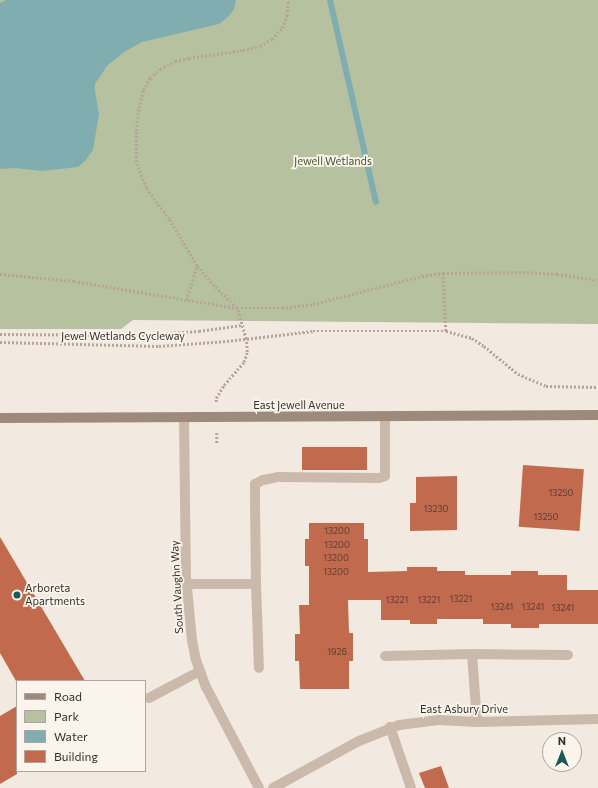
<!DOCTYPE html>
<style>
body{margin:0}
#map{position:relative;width:598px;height:788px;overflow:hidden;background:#f2eae0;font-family:Commissioner,sans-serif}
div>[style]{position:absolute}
.green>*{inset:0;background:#b6c1a0}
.water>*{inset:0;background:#80adaf}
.stream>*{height:6px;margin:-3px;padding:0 3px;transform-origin:3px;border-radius:3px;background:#80adaf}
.building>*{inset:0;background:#c26a4e;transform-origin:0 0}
.path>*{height:2.5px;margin-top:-1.25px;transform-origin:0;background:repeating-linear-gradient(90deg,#b6a496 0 2px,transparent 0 4px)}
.lane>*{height:10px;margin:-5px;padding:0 5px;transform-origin:5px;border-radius:5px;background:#cbbaac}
.street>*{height:10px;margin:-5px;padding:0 5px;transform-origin:5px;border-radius:5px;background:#cbbaac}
.secondary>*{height:10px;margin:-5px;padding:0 5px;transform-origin:5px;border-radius:5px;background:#9e897d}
.dots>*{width:11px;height:11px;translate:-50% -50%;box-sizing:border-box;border:2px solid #faf4ec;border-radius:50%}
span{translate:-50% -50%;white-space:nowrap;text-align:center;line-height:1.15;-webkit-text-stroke:3.5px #faf4ec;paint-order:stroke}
.number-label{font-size:9px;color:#5b3e34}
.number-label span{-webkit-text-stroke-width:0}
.park-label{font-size:11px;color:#48562f}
.street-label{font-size:11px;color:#392f2b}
.poi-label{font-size:11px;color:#392f2b}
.left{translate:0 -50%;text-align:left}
.legend{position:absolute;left:16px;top:680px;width:130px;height:92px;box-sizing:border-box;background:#faf4ec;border:1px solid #ada59f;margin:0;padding:5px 7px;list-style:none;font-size:12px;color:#392f2b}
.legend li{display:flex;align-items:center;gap:8px;height:20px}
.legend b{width:20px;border:1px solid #ada59f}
.north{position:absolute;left:542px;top:732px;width:40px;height:40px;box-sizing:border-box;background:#faf4ec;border:1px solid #ada59f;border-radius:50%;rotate:0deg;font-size:11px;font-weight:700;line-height:16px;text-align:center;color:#392f2b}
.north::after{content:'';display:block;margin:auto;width:14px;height:18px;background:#215659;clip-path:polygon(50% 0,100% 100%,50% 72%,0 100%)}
</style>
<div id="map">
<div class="green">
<i style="clip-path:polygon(0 0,598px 0,598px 324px,133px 320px,121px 329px,0 329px)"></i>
</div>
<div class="water">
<i style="clip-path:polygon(6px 0,236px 0,234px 9px,228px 17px,219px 24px,142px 42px,124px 52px,107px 66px,95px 84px,95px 91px,99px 114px,93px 150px,86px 160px,78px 167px,42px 171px,15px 168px,0 169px,0 3px)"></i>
</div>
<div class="stream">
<i style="left:330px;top:0;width:207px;rotate:77.2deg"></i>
</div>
<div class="building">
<i style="left:367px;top:447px;width:23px;height:65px;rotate:90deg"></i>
<i style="left:523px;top:465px;width:61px;height:62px;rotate:4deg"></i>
<i style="clip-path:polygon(457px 476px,457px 530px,410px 531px,410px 503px,416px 503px,416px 477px)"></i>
<i style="clip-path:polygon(309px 523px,364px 523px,364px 539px,368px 539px,368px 572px,407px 571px,407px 567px,437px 567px,437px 571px,465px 571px,465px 575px,511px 575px,511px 571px,538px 571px,538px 575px,567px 575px,567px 590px,598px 590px,598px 624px,539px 624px,539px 628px,511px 628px,511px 624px,483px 624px,483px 619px,437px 619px,437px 624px,410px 624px,410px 620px,381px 620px,381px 600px,348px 600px,349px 633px,353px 633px,353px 661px,349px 661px,349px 689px,300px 689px,299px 661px,295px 661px,295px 634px,300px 634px,299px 605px,309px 605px,309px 566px,305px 566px,305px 539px,309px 539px)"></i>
<i style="clip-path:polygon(0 537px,85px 681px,16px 681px,0 653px)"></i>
<i style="clip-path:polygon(17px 706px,17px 774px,0 784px,0 716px)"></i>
<i style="clip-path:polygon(441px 766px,449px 788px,425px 788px,419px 773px)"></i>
</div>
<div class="path">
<i style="left:443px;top:273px;width:58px;rotate:87deg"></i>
<i style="left:0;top:274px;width:74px;rotate:5.4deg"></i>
<i style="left:74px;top:281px;width:165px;rotate:9.4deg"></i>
<i style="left:237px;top:308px;width:45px"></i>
<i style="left:282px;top:308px;width:31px;rotate:-7deg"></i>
<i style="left:313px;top:304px;width:113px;rotate:-14.4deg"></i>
<i style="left:422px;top:276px;width:21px;rotate:-8deg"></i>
<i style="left:443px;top:273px;width:80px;rotate:-0.7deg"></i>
<i style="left:523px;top:272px;width:34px;rotate:3deg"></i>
<i style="left:557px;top:274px;width:41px;rotate:8.3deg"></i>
<i style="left:186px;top:300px;width:36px;rotate:-72deg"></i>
<i style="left:0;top:334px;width:138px;rotate:0.4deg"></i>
<i style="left:138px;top:335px;width:61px;rotate:-3.8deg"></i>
<i style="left:199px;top:331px;width:43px;rotate:-7.9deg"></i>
<i style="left:0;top:342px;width:159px;rotate:1.4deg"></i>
<i style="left:159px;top:346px;width:68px;rotate:-4.2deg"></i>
<i style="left:227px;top:341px;width:87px;rotate:-6.6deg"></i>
<i style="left:313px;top:331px;width:133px"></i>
<i style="left:446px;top:331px;width:27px;rotate:15deg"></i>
<i style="left:472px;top:338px;width:14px;rotate:34deg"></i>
<i style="left:484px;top:346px;width:44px;rotate:39.5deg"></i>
<i style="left:518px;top:374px;width:30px;rotate:23deg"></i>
<i style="left:546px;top:386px;width:52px;rotate:1.1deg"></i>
<i style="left:216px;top:402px;width:4px;rotate:-90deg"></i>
<i style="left:216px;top:398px;width:15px;rotate:-58deg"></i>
<i style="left:224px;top:385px;width:30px;rotate:-49deg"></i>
<i style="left:244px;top:362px;width:10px;rotate:-73deg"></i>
<i style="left:247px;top:352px;width:13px;rotate:-94deg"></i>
<i style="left:246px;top:339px;width:32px;rotate:-106deg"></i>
<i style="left:237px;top:308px;width:32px;rotate:-136deg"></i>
<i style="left:214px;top:286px;width:26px;rotate:-130deg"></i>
<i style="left:197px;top:266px;width:55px;rotate:-120.8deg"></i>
<i style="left:169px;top:219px;width:39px;rotate:-127deg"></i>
<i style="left:146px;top:188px;width:28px;rotate:-111deg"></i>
<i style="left:136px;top:162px;width:31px;rotate:-90deg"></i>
<i style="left:136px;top:131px;width:23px;rotate:-83deg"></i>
<i style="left:139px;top:108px;width:18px;rotate:-77deg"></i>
<i style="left:143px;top:90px;width:14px;rotate:-60deg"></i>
<i style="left:150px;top:78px;width:13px;rotate:-42deg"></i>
<i style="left:160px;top:69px;width:17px;rotate:-28deg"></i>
<i style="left:175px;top:61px;width:14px;rotate:-12deg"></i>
<i style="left:189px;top:58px;width:55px;rotate:-8.4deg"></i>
<i style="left:243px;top:50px;width:17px;rotate:-13deg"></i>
<i style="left:260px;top:46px;width:14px;rotate:-30deg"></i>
<i style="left:272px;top:39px;width:15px;rotate:-48deg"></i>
<i style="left:282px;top:28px;width:13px;rotate:-67deg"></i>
<i style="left:287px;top:16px;width:16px;rotate:-86deg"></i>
<i style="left:217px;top:433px;width:10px;rotate:90deg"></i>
</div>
<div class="lane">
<i style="left:186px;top:584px;width:70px"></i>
<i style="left:256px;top:584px;width:88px;rotate:-90.7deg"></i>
<i style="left:255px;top:496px;width:12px;rotate:-90deg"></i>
<i style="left:255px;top:484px;width:9px;rotate:-27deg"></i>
<i style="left:263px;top:480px;width:15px;rotate:-11deg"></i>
<i style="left:278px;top:477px;width:101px;rotate:0.6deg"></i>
<i style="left:379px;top:478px;width:6px;rotate:-18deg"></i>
<i style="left:385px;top:476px;width:60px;rotate:-90deg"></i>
<i style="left:256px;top:584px;width:84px;rotate:88deg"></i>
<i style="left:472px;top:654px;width:96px;rotate:0.6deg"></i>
<i style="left:385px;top:656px;width:87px;rotate:-1.3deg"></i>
<i style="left:472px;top:654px;width:68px;rotate:85.8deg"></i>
<i style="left:149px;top:698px;width:58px;rotate:-27.9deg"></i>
<i style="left:390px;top:727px;width:65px;rotate:71deg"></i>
</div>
<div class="street">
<i style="left:184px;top:418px;width:159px;rotate:89.3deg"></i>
<i style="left:186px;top:577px;width:63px;rotate:84.6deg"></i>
<i style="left:192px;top:640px;width:20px;rotate:79deg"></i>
<i style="left:196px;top:660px;width:29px;rotate:70deg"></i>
<i style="left:206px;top:687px;width:114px;rotate:62.3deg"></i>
<i style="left:273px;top:788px;width:98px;rotate:-28.7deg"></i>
<i style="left:359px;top:741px;width:43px;rotate:-21.8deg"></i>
<i style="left:399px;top:725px;width:40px;rotate:-7.1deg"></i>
<i style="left:439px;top:720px;width:38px;rotate:3deg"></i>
<i style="left:477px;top:722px;width:121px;rotate:-1.4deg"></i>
</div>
<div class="secondary">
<i style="left:0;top:418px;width:598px;rotate:-0.29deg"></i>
</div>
<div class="dots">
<i style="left:17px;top:595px;background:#215659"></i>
</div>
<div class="number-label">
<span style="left:561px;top:493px">13250</span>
<span style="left:436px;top:509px">13230</span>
<span style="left:546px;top:517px">13250</span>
<span style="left:337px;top:531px">13200</span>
<span style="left:337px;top:545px">13200</span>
<span style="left:336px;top:558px">13200</span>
<span style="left:336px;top:572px">13200</span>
<span style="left:461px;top:599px">13221</span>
<span style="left:397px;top:600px">13221</span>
<span style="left:429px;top:600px">13221</span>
<span style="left:502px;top:607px">13241</span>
<span style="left:533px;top:607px">13241</span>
<span style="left:563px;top:608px">13241</span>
<span style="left:337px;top:652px">1926</span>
</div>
<div class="park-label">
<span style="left:333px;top:161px">Jewell Wetlands</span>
</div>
<div class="street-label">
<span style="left:123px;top:336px">Jewel Wetlands Cycleway</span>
<span style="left:299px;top:405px">East Jewell Avenue</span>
<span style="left:177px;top:587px;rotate:-93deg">South Vaughn Way</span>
<span style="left:464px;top:709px">East Asbury Drive</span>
</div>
<div class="poi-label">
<span class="left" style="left:25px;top:595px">Arboreta<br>Apartments</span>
</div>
<ul class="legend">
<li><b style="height:5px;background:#9e897d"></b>Road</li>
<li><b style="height:11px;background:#b6c1a0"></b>Park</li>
<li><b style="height:11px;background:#80adaf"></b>Water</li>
<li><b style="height:11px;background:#c26a4e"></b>Building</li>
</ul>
<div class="north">N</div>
</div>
